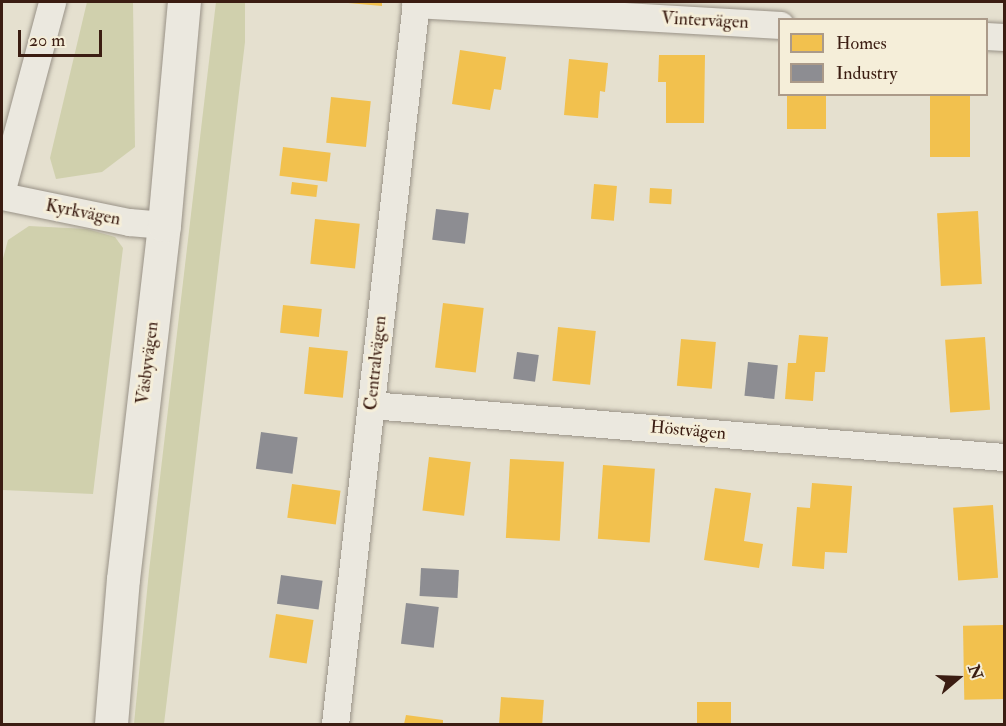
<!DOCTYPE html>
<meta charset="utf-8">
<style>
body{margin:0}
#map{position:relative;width:1006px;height:726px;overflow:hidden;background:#e5e0cf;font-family:"IM FELL Double Pica",serif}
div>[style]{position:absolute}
.green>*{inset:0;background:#d0d0ad}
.homes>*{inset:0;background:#f2c14e;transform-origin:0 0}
.industry>*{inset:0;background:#8d8d92;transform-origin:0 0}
.roads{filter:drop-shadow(0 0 2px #999287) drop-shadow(0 0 2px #999287)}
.minor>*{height:27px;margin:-13.5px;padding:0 13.5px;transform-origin:13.5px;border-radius:13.5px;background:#ebe8df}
.secondary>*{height:33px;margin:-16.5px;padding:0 16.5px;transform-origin:16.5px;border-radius:16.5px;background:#ebe8df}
span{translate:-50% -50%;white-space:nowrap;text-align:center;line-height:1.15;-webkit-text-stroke:6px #f5eed9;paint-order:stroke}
.street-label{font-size:18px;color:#3b1d12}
.frame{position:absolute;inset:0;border:3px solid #3b1d12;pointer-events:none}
.legend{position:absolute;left:778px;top:18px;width:210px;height:78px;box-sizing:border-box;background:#f5eed9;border:2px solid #ab9a89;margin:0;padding:8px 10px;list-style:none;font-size:18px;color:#3b1d12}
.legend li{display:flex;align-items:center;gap:12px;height:30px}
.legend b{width:30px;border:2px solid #ab9a89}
.north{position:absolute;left:928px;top:648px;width:60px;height:60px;-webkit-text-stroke:4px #f5eed9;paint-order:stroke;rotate:71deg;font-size:16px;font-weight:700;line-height:24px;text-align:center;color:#3b1d12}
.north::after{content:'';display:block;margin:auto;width:21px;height:27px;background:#3b1d12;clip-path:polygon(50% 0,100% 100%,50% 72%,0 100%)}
.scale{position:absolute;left:18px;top:30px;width:84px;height:27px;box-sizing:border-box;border:3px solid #3b1d12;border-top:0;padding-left:8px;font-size:18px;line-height:21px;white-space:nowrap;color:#3b1d12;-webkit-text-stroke:4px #f5eed9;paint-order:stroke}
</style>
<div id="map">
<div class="green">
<i style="clip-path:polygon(87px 2px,133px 2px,135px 147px,102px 172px,56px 179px,50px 158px)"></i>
<i style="clip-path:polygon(216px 2px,245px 2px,245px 42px,164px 724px,134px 724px,149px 571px)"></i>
<i style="clip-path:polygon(29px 226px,87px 229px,115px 237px,123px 248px,93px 494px,2px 490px,2px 262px,8px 240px)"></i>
</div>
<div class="homes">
<i style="clip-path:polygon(337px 2px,382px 2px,382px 6px)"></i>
<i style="clip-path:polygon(460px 50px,506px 57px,501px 90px,494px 89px,490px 110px,452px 104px)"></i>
<i style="clip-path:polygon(659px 55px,705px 55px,704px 123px,666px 123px,666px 82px,658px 82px)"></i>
<i style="clip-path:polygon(569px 59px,608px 63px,605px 92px,600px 91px,598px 118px,564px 115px)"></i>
<i style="left:787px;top:94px;width:39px;height:35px"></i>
<i style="left:930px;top:94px;width:40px;height:63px"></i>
<i style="left:331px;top:97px;width:40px;height:46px;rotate:6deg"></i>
<i style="left:283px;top:147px;width:48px;height:29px;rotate:7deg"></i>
<i style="left:292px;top:182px;width:26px;height:12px;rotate:7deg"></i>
<i style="left:594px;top:184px;width:23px;height:35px;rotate:5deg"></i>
<i style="left:650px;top:188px;width:22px;height:15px;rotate:3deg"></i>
<i style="left:978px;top:211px;width:73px;height:41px;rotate:87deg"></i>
<i style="left:315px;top:219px;width:45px;height:45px;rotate:6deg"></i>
<i style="left:443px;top:303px;width:41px;height:65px;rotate:7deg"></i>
<i style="left:283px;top:305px;width:39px;height:28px;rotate:6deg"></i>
<i style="left:558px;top:327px;width:38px;height:54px;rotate:6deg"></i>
<i style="clip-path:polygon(799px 335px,828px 337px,825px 372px,815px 372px,813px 401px,785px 399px,788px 363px,796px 363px)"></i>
<i style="left:985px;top:337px;width:73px;height:40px;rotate:86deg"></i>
<i style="left:681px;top:339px;width:35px;height:47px;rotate:5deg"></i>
<i style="left:309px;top:347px;width:39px;height:47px;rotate:6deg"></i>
<i style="left:429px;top:457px;width:42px;height:54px;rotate:7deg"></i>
<i style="left:510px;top:459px;width:54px;height:79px;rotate:3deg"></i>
<i style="left:603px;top:465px;width:52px;height:74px;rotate:4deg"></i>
<i style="clip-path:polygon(812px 483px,852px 486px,847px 553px,825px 552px,824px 569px,792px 566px,797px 507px,810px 508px)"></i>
<i style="left:292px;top:484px;width:49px;height:34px;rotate:8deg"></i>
<i style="clip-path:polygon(715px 488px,751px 493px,744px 541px,763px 544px,759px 568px,704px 560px)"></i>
<i style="left:993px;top:505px;width:73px;height:40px;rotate:86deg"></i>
<i style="left:276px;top:614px;width:38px;height:44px;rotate:9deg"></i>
<i style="left:1003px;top:625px;width:74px;height:40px;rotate:89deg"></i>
<i style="left:501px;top:697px;width:43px;height:27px;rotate:4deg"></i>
<i style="left:697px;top:702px;width:34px;height:22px"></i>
<i style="clip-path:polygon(406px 715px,443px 720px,443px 724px,404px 724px)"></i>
</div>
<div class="industry">
<i style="left:436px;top:209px;width:33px;height:31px;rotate:7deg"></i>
<i style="left:517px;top:352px;width:22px;height:27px;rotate:8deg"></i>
<i style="left:748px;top:362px;width:30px;height:34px;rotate:6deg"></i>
<i style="left:261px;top:432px;width:37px;height:37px;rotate:8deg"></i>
<i style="left:421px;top:568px;width:38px;height:28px;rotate:3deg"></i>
<i style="left:281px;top:575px;width:42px;height:29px;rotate:8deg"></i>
<i style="left:406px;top:603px;width:33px;height:41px;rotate:7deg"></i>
</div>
<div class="roads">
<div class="minor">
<i style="left:415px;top:4px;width:366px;rotate:3.3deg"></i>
<i style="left:986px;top:36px;width:18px;rotate:3deg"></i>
<i style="left:2px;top:189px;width:194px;rotate:-75deg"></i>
<i style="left:2px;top:196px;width:130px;rotate:11.6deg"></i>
<i style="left:129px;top:222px;width:35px;rotate:5deg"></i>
<i style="left:371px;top:405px;width:635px;rotate:4.7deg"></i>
<i style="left:335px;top:724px;width:727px;rotate:-83.6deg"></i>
</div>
<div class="secondary">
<i style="left:111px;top:724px;width:145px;rotate:-85.3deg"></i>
<i style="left:123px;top:579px;width:356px;rotate:-83.4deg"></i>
<i style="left:164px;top:225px;width:224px;rotate:-84.9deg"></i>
</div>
</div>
<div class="street-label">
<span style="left:705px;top:21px;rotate:3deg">Vintervägen</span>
<span style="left:83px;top:213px;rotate:11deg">Kyrkvägen</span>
<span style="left:148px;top:363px;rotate:-83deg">Väsbyvägen</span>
<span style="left:376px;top:363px;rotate:-84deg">Centralvägen</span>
<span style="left:688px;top:431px;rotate:5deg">Höstvägen</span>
</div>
<div class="frame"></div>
<ul class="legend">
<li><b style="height:16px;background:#f2c14e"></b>Homes</li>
<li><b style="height:16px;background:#8d8d92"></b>Industry</li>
</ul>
<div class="north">N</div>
<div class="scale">20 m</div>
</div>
